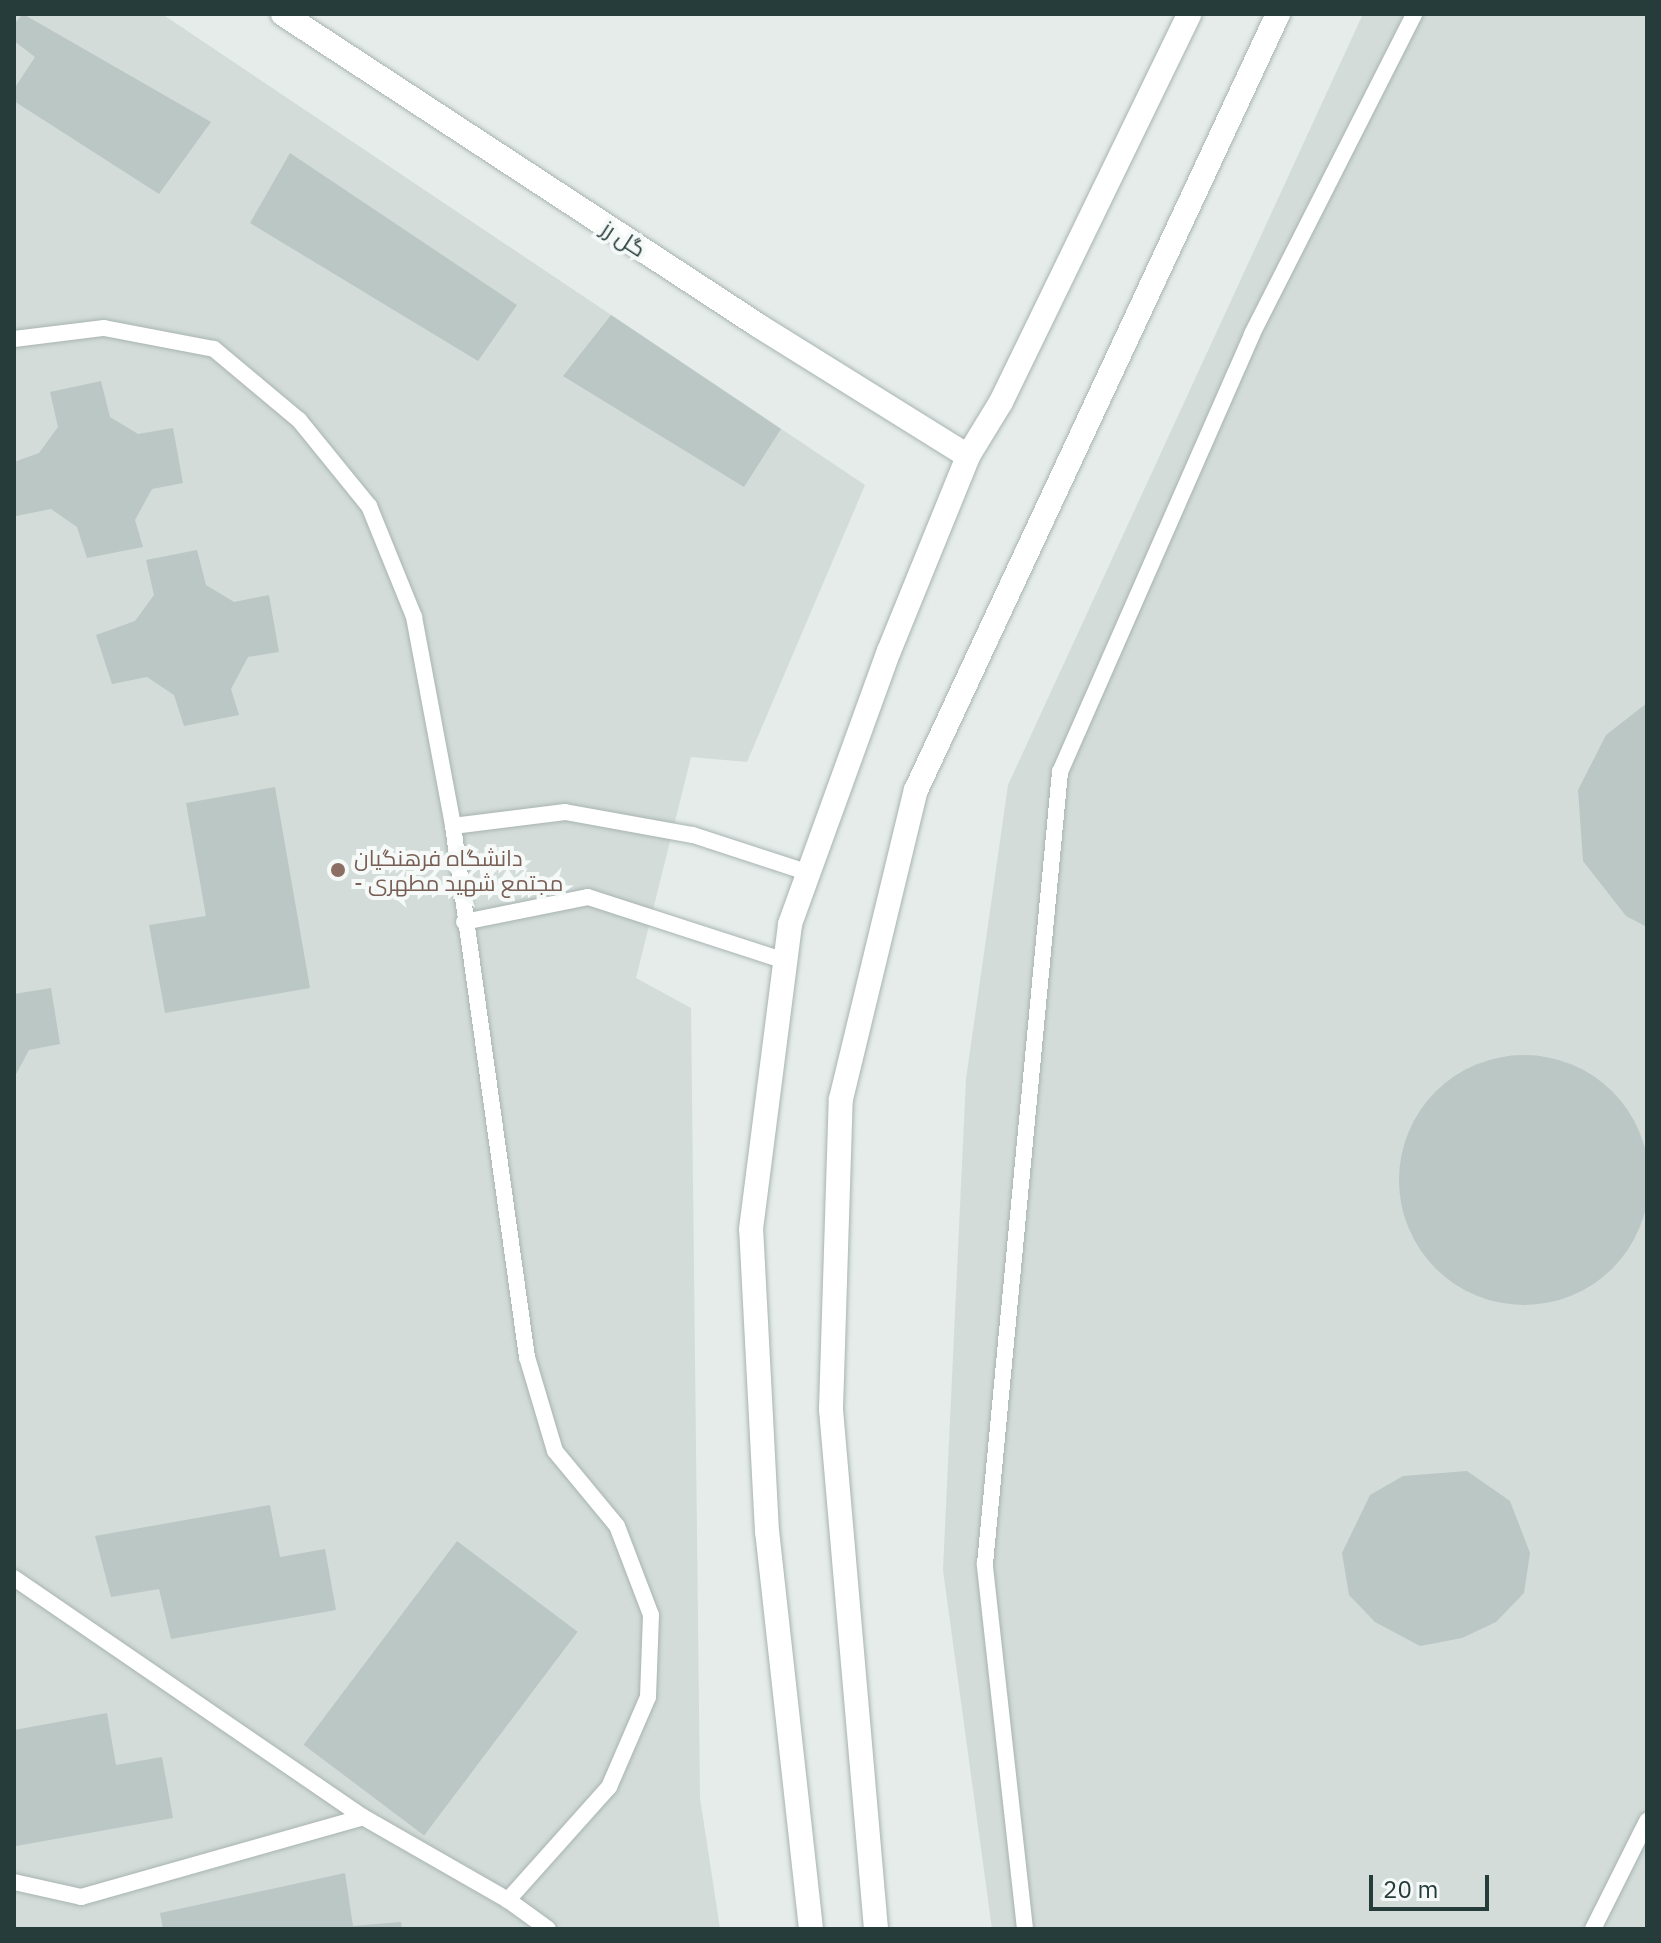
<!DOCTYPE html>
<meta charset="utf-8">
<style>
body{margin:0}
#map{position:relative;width:1661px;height:1943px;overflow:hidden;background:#e5ecea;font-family:"IBM Plex Sans",Cairo,sans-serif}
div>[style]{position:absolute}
.built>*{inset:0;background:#d3dcd9}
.building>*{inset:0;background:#bac7c4;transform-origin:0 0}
.round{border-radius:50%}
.roads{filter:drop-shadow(0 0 2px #a8b4b2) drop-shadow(0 0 2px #a8b4b2)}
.service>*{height:16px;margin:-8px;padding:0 8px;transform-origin:8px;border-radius:8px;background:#fff}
.tertiary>*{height:24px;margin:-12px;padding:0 12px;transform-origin:12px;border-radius:12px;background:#fff}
.secondary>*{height:24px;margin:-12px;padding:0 12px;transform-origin:12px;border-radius:12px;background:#fff}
.dots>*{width:22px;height:22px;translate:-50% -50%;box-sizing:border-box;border:4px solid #f5f9f8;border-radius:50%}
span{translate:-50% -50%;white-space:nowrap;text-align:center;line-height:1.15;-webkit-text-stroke:8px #f5f9f8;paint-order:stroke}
.street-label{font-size:22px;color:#263c3a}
.education-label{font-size:22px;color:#785e54}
.left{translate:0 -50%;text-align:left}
.frame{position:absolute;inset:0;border:16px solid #263c3a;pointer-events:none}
.scale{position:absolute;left:1369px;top:1875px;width:120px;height:36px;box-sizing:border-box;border:4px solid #263c3a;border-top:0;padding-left:10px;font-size:24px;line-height:28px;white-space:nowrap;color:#263c3a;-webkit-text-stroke:6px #f5f9f8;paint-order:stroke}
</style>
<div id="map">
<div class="built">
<i style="clip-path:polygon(14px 14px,162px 14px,865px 485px,747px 762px,691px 757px,636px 978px,691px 1008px,700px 1798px,720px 1929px,14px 1929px)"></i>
<i style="clip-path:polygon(1363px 14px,1647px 14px,1647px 1929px,992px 1929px,943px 1570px,966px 1079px,1008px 785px)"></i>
</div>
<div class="building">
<i style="clip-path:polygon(23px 14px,211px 122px,159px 194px,14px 101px,14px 89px,35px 57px,14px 41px,14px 24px)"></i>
<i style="clip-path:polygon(290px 153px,517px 305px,478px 361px,250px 223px)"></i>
<i style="clip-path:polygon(611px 315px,781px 429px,744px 487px,563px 376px)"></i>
<i style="clip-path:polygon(101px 381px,110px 417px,138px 434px,173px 428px,183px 483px,152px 489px,135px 520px,143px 547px,87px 558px,77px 527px,51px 509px,16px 516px,14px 462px,39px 453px,58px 427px,50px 392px)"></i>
<i style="clip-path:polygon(197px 550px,206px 585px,234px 602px,269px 595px,279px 652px,248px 657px,231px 689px,239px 715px,184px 726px,174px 695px,147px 677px,112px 684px,96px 635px,135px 621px,154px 595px,146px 560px)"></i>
<i style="clip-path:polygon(1647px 703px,1647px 927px,1626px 916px,1583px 861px,1578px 790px,1606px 735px)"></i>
<i style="clip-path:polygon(275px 787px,310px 988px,165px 1013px,149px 925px,206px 916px,186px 803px)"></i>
<i style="clip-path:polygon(51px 988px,60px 1044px,29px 1050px,14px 1078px,14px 994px)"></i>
<i class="round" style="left:1399px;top:1055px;width:250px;height:250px"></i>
<i style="clip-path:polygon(1467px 1471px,1510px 1501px,1530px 1553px,1524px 1593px,1496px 1622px,1462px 1638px,1420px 1646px,1375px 1622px,1349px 1595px,1342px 1553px,1370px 1495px,1403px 1476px)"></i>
<i style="clip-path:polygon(270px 1505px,280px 1557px,325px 1549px,336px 1610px,171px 1639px,159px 1589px,111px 1597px,95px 1536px)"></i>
<i style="left:457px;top:1541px;width:151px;height:255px;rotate:37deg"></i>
<i style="clip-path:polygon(107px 1713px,116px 1765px,162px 1757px,173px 1818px,16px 1846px,14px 1730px)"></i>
<i style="clip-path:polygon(345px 1873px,353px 1926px,401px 1922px,402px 1929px,163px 1929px,160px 1913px)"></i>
</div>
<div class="roads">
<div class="service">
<i style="left:14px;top:339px;width:91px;rotate:-7deg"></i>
<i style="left:104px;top:328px;width:112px;rotate:10.8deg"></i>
<i style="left:214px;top:349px;width:111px;rotate:39.9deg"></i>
<i style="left:299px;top:420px;width:111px;rotate:50.9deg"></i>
<i style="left:369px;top:506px;width:120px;rotate:67.9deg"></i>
<i style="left:414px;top:617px;width:213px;rotate:79.4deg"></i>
<i style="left:453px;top:826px;width:536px;rotate:82.07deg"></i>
<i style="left:527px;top:1357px;width:98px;rotate:73.4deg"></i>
<i style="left:555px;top:1451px;width:97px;rotate:50.4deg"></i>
<i style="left:617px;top:1526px;width:95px;rotate:69.1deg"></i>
<i style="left:651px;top:1615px;width:82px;rotate:92.1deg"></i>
<i style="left:648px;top:1697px;width:98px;rotate:113.4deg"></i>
<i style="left:609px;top:1787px;width:152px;rotate:131.8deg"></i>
<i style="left:453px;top:826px;width:113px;rotate:-7.1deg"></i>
<i style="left:565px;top:812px;width:130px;rotate:10.2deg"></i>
<i style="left:693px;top:835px;width:122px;rotate:18.1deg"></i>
<i style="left:464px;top:922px;width:126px;rotate:-11.4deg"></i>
<i style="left:588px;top:897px;width:207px;rotate:18deg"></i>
<i style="left:14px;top:1578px;width:423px;rotate:34.4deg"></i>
<i style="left:363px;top:1817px;width:167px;rotate:29.8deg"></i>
<i style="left:508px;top:1900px;width:49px;rotate:35.9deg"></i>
<i style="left:14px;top:1882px;width:69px;rotate:12.6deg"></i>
<i style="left:81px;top:1897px;width:293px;rotate:-15.8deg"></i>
<i style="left:1025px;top:1929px;width:367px;rotate:-96.3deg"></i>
<i style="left:985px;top:1564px;width:796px;rotate:-84.59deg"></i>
<i style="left:1060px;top:772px;width:478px;rotate:-66.3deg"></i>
<i style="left:1252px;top:334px;width:359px;rotate:-63.1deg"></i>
<i style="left:1593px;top:1929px;width:121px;rotate:-63.4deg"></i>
</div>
<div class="tertiary">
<i style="left:283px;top:14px;width:569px;rotate:33.24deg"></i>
<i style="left:759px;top:326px;width:246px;rotate:31.9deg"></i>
</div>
<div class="secondary">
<i style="left:811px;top:1929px;width:399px;rotate:-96.3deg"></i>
<i style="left:767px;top:1532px;width:303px;rotate:-93deg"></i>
<i style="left:751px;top:1229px;width:307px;rotate:-82.7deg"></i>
<i style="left:790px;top:924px;width:290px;rotate:-70.1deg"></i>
<i style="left:889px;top:651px;width:210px;rotate:-67.9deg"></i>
<i style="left:968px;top:456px;width:63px;rotate:-58.6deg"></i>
<i style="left:1001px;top:402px;width:431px;rotate:-64.1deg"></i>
<i style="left:876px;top:1929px;width:522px;rotate:-94.95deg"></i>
<i style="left:831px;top:1409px;width:310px;rotate:-88.2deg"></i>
<i style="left:841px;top:1099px;width:318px;rotate:-76.4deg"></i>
<i style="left:916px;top:790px;width:856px;rotate:-64.99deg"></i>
</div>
</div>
<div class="dots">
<i style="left:338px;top:870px;background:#8d6e63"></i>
</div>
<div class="street-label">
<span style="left:624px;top:238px;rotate:33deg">گل رز</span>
</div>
<div class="education-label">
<span class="left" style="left:354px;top:870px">دانشگاه فرهنگیان<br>- مجتمع شهید مطهری</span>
</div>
<div class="frame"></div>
<div class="scale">20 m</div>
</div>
